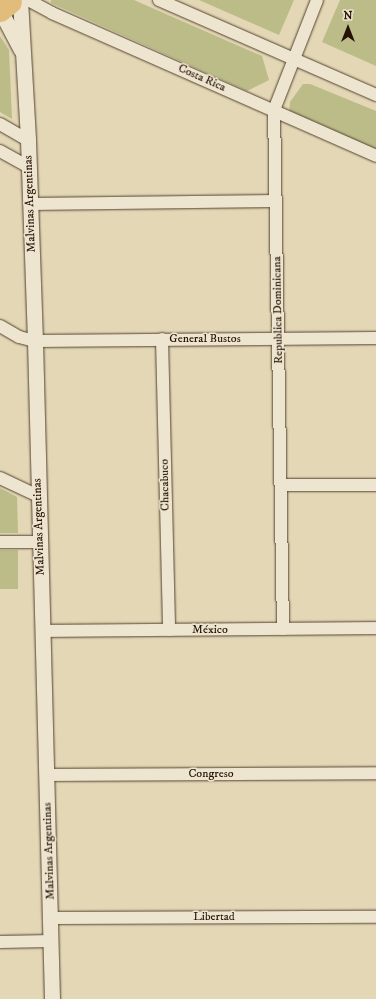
<!DOCTYPE html>
<meta charset="utf-8">
<style>
body{margin:0}
#map{position:relative;width:376px;height:999px;overflow:hidden;background:#e3d7b5;font-family:"IM FELL DW Pica",serif}
div>[style]{position:absolute}
.green>*{inset:0;background:#bbbc88;transform-origin:0 0}
.roads{filter:drop-shadow(0 0 1px #554230) drop-shadow(0 0 1px #554230)}
.minor>*{height:12px;margin:-6px;padding:0 6px;transform-origin:6px;border-radius:6px;background:#ede5cf}
.tertiary>*{height:15px;margin:-7.5px;padding:0 7.5px;transform-origin:7.5px;border-radius:7.5px;background:#ede5cf}
.trunk>*{height:21px;margin:-10.5px;padding:0 10.5px;transform-origin:10.5px;border-radius:10.5px;background:#e2bc7a}
span{translate:-50% -50%;white-space:nowrap;text-align:center;line-height:1.15;-webkit-text-stroke:3px #ede5cf;paint-order:stroke}
.street-label{font-size:12px;color:#261104}
.north{position:absolute;left:328px;top:8px;width:40px;height:40px;-webkit-text-stroke:3px #ede5cf;paint-order:stroke;rotate:0deg;font-size:11px;font-weight:700;line-height:16px;text-align:center;color:#261104}
.north::after{content:'';display:block;margin:auto;width:14px;height:18px;background:#261104;clip-path:polygon(50% 0,100% 100%,50% 72%,0 100%)}
</style>
<div id="map">
<div class="green">
<i style="clip-path:polygon(51px 0,134px 0,262px 56px,269px 80px,247px 91px,51px 3px)"></i>
<i style="clip-path:polygon(199px 0,294px 0,279px 35px)"></i>
<i style="clip-path:polygon(340px 0,376px 0,376px 66px,322px 42px)"></i>
<i style="clip-path:polygon(0 36px,9px 50px,12px 119px,0 112px)"></i>
<i style="clip-path:polygon(303px 84px,310px 84px,376px 111px,376px 150px,289px 114px,290px 102px)"></i>
<i style="clip-path:polygon(0 488px,17px 497px,18px 533px,0 533px)"></i>
<i style="left:0;top:550px;width:18px;height:39px"></i>
</div>
<div class="roads">
<div class="minor">
<i style="left:28px;top:0;width:27px;rotate:28deg"></i>
<i style="left:52px;top:13px;width:354px;rotate:23.8deg"></i>
<i style="left:159px;top:0;width:237px;rotate:23.6deg"></i>
<i style="left:0;top:124px;width:32px;rotate:30deg"></i>
<i style="left:0;top:151px;width:33px;rotate:29deg"></i>
<i style="left:30px;top:204px;width:246px;rotate:-0.7deg"></i>
<i style="left:0;top:326px;width:22px;rotate:30deg"></i>
<i style="left:19px;top:337px;width:16px;rotate:14deg"></i>
<i style="left:35px;top:341px;width:341px;rotate:-0.5deg"></i>
<i style="left:162px;top:339px;width:291px;rotate:88.6deg"></i>
<i style="left:0;top:478px;width:42px;rotate:25.3deg"></i>
<i style="left:282px;top:485px;width:94px"></i>
<i style="left:0;top:542px;width:39px"></i>
<i style="left:283px;top:629px;width:519px;rotate:-90.99deg"></i>
<i style="left:274px;top:110px;width:118px;rotate:-68.6deg"></i>
<i style="left:43px;top:631px;width:333px;rotate:-0.5deg"></i>
<i style="left:46px;top:775px;width:330px;rotate:-0.3deg"></i>
<i style="left:51px;top:918px;width:325px;rotate:-0.2deg"></i>
<i style="left:0;top:942px;width:51px;rotate:-1.1deg"></i>
</div>
<div class="tertiary">
<i style="left:20px;top:0;width:140px;rotate:86.7deg"></i>
<i style="left:28px;top:140px;width:201px;rotate:88deg"></i>
<i style="left:35px;top:341px;width:658px;rotate:88.52deg"></i>
<i style="left:0;top:10px;width:45px;rotate:62.3deg"></i>
</div>
<div class="trunk">
<i style="left:0;top:11px;width:14px;rotate:-39deg"></i>
</div>
</div>
<div class="street-label">
<span style="left:202px;top:78px;rotate:24deg">Costa Rica</span>
<span style="left:30px;top:204px;rotate:-92deg">Malvinas Argentinas</span>
<span style="left:278px;top:310px;rotate:-91deg">Republica Dominicana</span>
<span style="left:205px;top:339px">General Bustos</span>
<span style="left:165px;top:485px;rotate:-91deg">Chacabuco</span>
<span style="left:39px;top:527px;rotate:-92deg">Malvinas Argentinas</span>
<span style="left:210px;top:630px">México</span>
<span style="left:211px;top:774px">Congreso</span>
<span style="left:49px;top:851px;rotate:-92deg">Malvinas Argentinas</span>
<span style="left:214px;top:917px">Libertad</span>
</div>
<div class="north">N</div>
</div>
